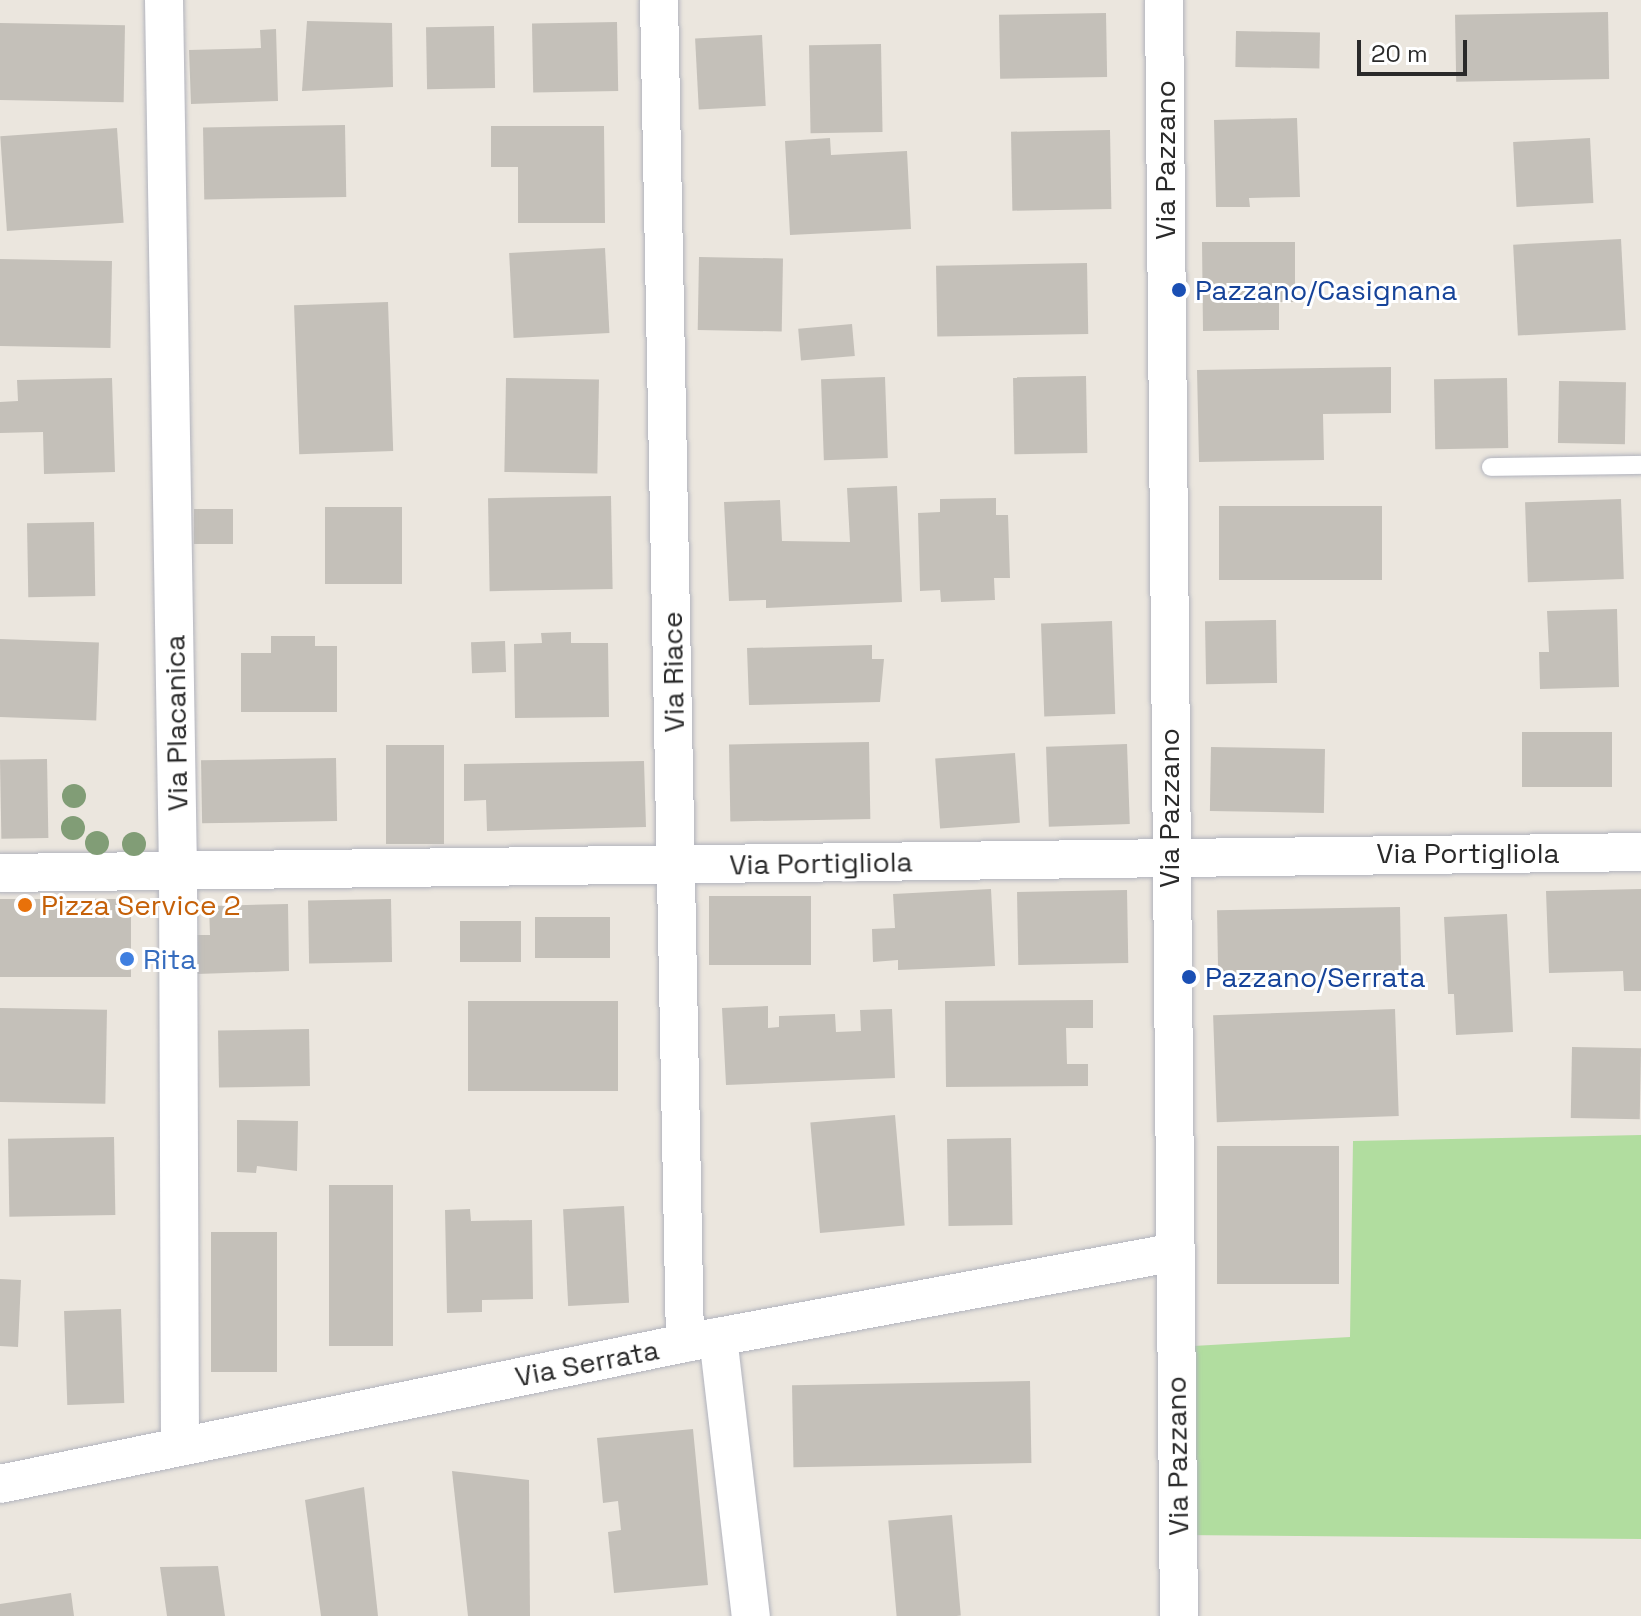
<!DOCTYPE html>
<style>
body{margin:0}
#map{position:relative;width:1641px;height:1616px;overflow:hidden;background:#ebe6de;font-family:"Space Grotesk",sans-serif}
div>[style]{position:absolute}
.green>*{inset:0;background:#b1dd9f}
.building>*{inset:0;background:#c4c0b9;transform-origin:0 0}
.roads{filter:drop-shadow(0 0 2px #b1b3bd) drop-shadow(0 0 2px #b1b3bd)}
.lane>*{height:18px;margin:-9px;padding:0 9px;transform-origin:9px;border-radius:9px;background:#fff}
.street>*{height:38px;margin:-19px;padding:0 19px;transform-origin:19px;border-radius:19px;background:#fff}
.trees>*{width:24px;height:24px;margin:-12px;border-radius:50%;background:#819d76}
.dots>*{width:22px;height:22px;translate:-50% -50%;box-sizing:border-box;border:4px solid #fff;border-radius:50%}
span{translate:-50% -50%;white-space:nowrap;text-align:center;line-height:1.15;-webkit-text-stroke:6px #fff;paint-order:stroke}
.street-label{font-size:28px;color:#2a2a2a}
.transit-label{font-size:28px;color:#164399}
.left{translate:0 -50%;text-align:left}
.food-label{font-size:28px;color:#c56008}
.shop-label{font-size:28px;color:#366cbe}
.scale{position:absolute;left:1357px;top:40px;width:110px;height:36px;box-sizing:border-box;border:4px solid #2a2a2a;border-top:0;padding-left:10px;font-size:24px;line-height:28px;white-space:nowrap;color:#2a2a2a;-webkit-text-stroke:6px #fff;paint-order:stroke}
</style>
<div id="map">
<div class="green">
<i style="clip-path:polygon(1641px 1135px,1641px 1539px,1178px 1535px,1176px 1347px,1350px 1337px,1353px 1141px)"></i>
</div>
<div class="building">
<i style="left:1608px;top:12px;width:67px;height:153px;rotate:89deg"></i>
<i style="left:1106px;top:13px;width:64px;height:107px;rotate:89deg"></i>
<i style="clip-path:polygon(307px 21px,392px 23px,393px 87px,302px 91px)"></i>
<i style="left:617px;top:22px;width:69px;height:85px;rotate:89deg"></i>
<i style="left:0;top:23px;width:125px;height:77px;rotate:1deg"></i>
<i style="left:494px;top:26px;width:62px;height:68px;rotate:89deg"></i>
<i style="clip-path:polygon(276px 29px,278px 101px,191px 104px,189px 50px,261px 48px,260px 30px)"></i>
<i style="left:1236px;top:31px;width:84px;height:36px;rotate:1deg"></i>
<i style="left:762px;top:35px;width:71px;height:67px;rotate:87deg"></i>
<i style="left:881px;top:44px;width:88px;height:72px;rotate:89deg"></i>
<i style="clip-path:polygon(1297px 118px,1300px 197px,1249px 198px,1250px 207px,1216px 207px,1214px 120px)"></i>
<i style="left:345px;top:125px;width:72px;height:142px;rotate:89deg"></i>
<i style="clip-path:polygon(491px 126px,604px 126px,605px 223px,518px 223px,518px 167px,491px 167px)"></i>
<i style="left:117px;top:128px;width:95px;height:117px;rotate:86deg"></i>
<i style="left:1110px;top:130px;width:79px;height:99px;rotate:89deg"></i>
<i style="clip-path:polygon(830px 138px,831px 155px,907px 151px,911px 229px,790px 235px,785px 141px)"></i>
<i style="left:1590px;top:138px;width:65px;height:77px;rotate:87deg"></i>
<i style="left:1621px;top:239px;width:91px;height:108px;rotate:87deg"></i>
<i style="clip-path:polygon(1202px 242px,1295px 242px,1295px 302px,1279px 302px,1279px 330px,1203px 331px)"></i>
<i style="left:605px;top:248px;width:85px;height:96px;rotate:87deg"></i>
<i style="left:699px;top:257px;width:84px;height:73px;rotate:1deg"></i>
<i style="left:0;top:259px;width:112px;height:87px;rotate:1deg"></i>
<i style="left:1087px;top:263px;width:71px;height:151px;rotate:89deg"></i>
<i style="left:388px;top:302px;width:149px;height:94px;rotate:88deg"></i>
<i style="left:852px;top:324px;width:32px;height:54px;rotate:85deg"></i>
<i style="clip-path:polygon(1391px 367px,1391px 413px,1323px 414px,1324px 460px,1199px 462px,1197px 370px)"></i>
<i style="left:1086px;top:376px;width:77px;height:73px;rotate:89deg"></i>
<i style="left:885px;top:377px;width:81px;height:64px;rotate:88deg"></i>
<i style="clip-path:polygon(112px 378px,115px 472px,44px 474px,43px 432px,0 433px,0 402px,18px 401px,17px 380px)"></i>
<i style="left:506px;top:378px;width:93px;height:94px;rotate:1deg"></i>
<i style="left:1507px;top:378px;width:70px;height:73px;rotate:89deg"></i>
<i style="left:1559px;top:381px;width:67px;height:62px;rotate:1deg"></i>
<i style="clip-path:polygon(897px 486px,902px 602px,766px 608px,766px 600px,729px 601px,724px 502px,780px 500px,782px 541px,850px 542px,847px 488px)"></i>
<i style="left:611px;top:496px;width:93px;height:123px;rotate:89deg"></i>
<i style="clip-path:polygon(996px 498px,996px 515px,1008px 515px,1010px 578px,994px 578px,995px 600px,941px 602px,940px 590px,920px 591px,918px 513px,940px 512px,940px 499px)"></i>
<i style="left:1621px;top:499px;width:80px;height:96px;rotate:88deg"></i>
<i style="left:1382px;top:506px;width:74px;height:163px;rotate:90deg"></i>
<i style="left:402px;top:507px;width:77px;height:77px;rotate:90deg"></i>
<i style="left:194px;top:509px;width:39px;height:35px"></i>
<i style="left:94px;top:522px;width:74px;height:67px;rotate:89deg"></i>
<i style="clip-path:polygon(1617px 609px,1619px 687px,1540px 689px,1539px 652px,1549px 652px,1547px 611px)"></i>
<i style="left:1276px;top:620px;width:63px;height:71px;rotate:89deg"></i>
<i style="left:1112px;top:621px;width:93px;height:71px;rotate:88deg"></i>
<i style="clip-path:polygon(571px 632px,571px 643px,608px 643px,609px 717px,515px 718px,514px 644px,542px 643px,541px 633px)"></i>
<i style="clip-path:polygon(271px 636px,315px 636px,315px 646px,337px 646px,337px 712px,241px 712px,241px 653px,271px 653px)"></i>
<i style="left:0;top:639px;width:99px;height:78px;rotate:2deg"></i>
<i style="left:505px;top:641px;width:31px;height:34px;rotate:88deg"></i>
<i style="clip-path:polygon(872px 645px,872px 659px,884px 659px,880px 702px,749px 705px,747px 648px)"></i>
<i style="left:1612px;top:732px;width:55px;height:90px;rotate:90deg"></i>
<i style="left:869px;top:742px;width:77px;height:140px;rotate:89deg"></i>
<i style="left:1127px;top:744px;width:80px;height:81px;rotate:88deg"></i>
<i style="left:386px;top:745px;width:58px;height:99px"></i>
<i style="left:1211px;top:747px;width:114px;height:64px;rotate:1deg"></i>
<i style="left:1015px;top:753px;width:70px;height:80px;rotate:86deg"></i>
<i style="left:336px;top:758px;width:63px;height:135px;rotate:89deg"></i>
<i style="left:47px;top:759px;width:79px;height:47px;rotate:89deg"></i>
<i style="clip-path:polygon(644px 761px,646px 827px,487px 831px,486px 800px,464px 801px,464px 764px)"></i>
<i style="clip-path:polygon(991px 889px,995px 966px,898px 970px,898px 960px,873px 962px,872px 929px,895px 928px,893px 894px)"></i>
<i style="clip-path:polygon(1641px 889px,1641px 991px,1624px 991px,1623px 971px,1549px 973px,1546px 891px)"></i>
<i style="left:1127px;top:890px;width:73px;height:110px;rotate:89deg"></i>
<i style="left:709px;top:896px;width:102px;height:69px"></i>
<i style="left:0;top:899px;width:131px;height:78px"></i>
<i style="left:391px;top:899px;width:63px;height:83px;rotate:89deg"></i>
<i style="clip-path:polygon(288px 904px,289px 971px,197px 974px,197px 935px,210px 935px,209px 906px)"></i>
<i style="left:1400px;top:907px;width:70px;height:183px;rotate:89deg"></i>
<i style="clip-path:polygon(1507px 914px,1513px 1032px,1456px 1035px,1454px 994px,1448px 994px,1444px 917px)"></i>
<i style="left:535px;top:917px;width:75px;height:41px"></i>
<i style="left:460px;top:921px;width:61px;height:41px"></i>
<i style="clip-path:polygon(1093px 1000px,1093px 1028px,1066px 1028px,1067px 1064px,1088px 1064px,1088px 1086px,946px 1087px,945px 1001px)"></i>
<i style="left:468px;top:1001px;width:150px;height:90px"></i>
<i style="clip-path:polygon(768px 1006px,768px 1028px,779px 1027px,779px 1016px,835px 1014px,836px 1032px,861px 1031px,860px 1010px,892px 1009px,895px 1078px,726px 1085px,722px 1008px)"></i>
<i style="left:0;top:1008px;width:107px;height:94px;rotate:1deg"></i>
<i style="left:1395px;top:1009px;width:107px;height:182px;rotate:88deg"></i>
<i style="left:309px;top:1029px;width:57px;height:91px;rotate:89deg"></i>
<i style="left:1572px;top:1047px;width:69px;height:71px;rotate:1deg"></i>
<i style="left:895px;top:1115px;width:111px;height:85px;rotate:85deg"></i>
<i style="clip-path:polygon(237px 1120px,298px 1121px,297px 1171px,257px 1166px,256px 1173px,237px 1172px)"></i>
<i style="left:114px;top:1137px;width:78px;height:106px;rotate:89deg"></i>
<i style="left:1011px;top:1138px;width:87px;height:64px;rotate:89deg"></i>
<i style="left:1217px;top:1146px;width:122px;height:138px"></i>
<i style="left:329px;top:1185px;width:64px;height:161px"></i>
<i style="left:624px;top:1206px;width:97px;height:61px;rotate:87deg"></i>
<i style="clip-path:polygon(470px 1209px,471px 1221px,532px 1220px,533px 1299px,482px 1300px,482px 1312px,447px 1313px,445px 1210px)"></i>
<i style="left:211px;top:1232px;width:66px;height:140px"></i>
<i style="clip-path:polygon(0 1279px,21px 1280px,18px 1347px,0 1346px)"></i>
<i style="left:121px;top:1309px;width:94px;height:57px;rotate:88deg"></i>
<i style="left:1030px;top:1381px;width:82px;height:238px;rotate:89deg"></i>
<i style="clip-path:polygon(693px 1429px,708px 1585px,614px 1593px,608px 1532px,621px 1530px,618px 1501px,603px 1503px,597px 1438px)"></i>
<i style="clip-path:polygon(452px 1471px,529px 1480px,530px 1616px,468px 1616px)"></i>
<i style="clip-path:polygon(364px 1487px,378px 1616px,321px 1616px,305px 1500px)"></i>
<i style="left:952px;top:1515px;width:101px;height:64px;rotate:85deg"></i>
<i style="clip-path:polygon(218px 1566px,225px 1616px,167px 1616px,160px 1567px)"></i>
<i style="clip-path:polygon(71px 1593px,74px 1616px,0 1616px,0 1604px)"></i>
</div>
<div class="roads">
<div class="lane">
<i style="left:1491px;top:467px;width:150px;rotate:-0.8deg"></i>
</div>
<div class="street">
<i style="left:164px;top:0;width:873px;rotate:89.08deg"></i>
<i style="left:178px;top:873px;width:573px;rotate:89.8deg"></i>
<i style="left:659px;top:0;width:1343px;rotate:88.89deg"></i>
<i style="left:1164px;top:0;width:1616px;rotate:89.47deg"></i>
<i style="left:0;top:873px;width:1641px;rotate:-0.73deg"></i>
<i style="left:718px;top:1337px;width:281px;rotate:83.3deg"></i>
<i style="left:0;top:1484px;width:699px;rotate:-11.63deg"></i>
<i style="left:685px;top:1343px;width:499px;rotate:-10.5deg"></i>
</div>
</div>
<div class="trees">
<i style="left:74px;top:796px"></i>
<i style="left:73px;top:828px"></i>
<i style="left:97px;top:843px"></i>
<i style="left:134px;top:844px"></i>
</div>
<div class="dots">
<i style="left:1179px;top:290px;background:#1a4fb4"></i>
<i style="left:25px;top:905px;background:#e8710a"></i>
<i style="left:127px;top:959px;background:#3f7fe0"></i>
<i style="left:1189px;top:977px;background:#1a4fb4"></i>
</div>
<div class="street-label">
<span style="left:1165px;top:160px;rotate:-90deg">Via Pazzano</span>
<span style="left:673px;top:672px;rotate:-91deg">Via Riace</span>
<span style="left:176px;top:723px;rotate:-91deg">Via Placanica</span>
<span style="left:1169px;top:808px;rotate:-90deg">Via Pazzano</span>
<span style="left:1468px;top:853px">Via Portigliola</span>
<span style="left:821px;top:863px;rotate:-1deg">Via Portigliola</span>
<span style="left:587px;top:1363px;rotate:-11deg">Via Serrata</span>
<span style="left:1177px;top:1456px;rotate:-91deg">Via Pazzano</span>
</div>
<div class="transit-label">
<span class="left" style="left:1195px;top:290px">Pazzano/Casignana</span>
<span class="left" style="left:1205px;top:977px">Pazzano/Serrata</span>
</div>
<div class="food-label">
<span class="left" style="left:41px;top:905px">Pizza Service 2</span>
</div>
<div class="shop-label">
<span class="left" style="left:143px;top:959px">Rita</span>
</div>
<div class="scale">20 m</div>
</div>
